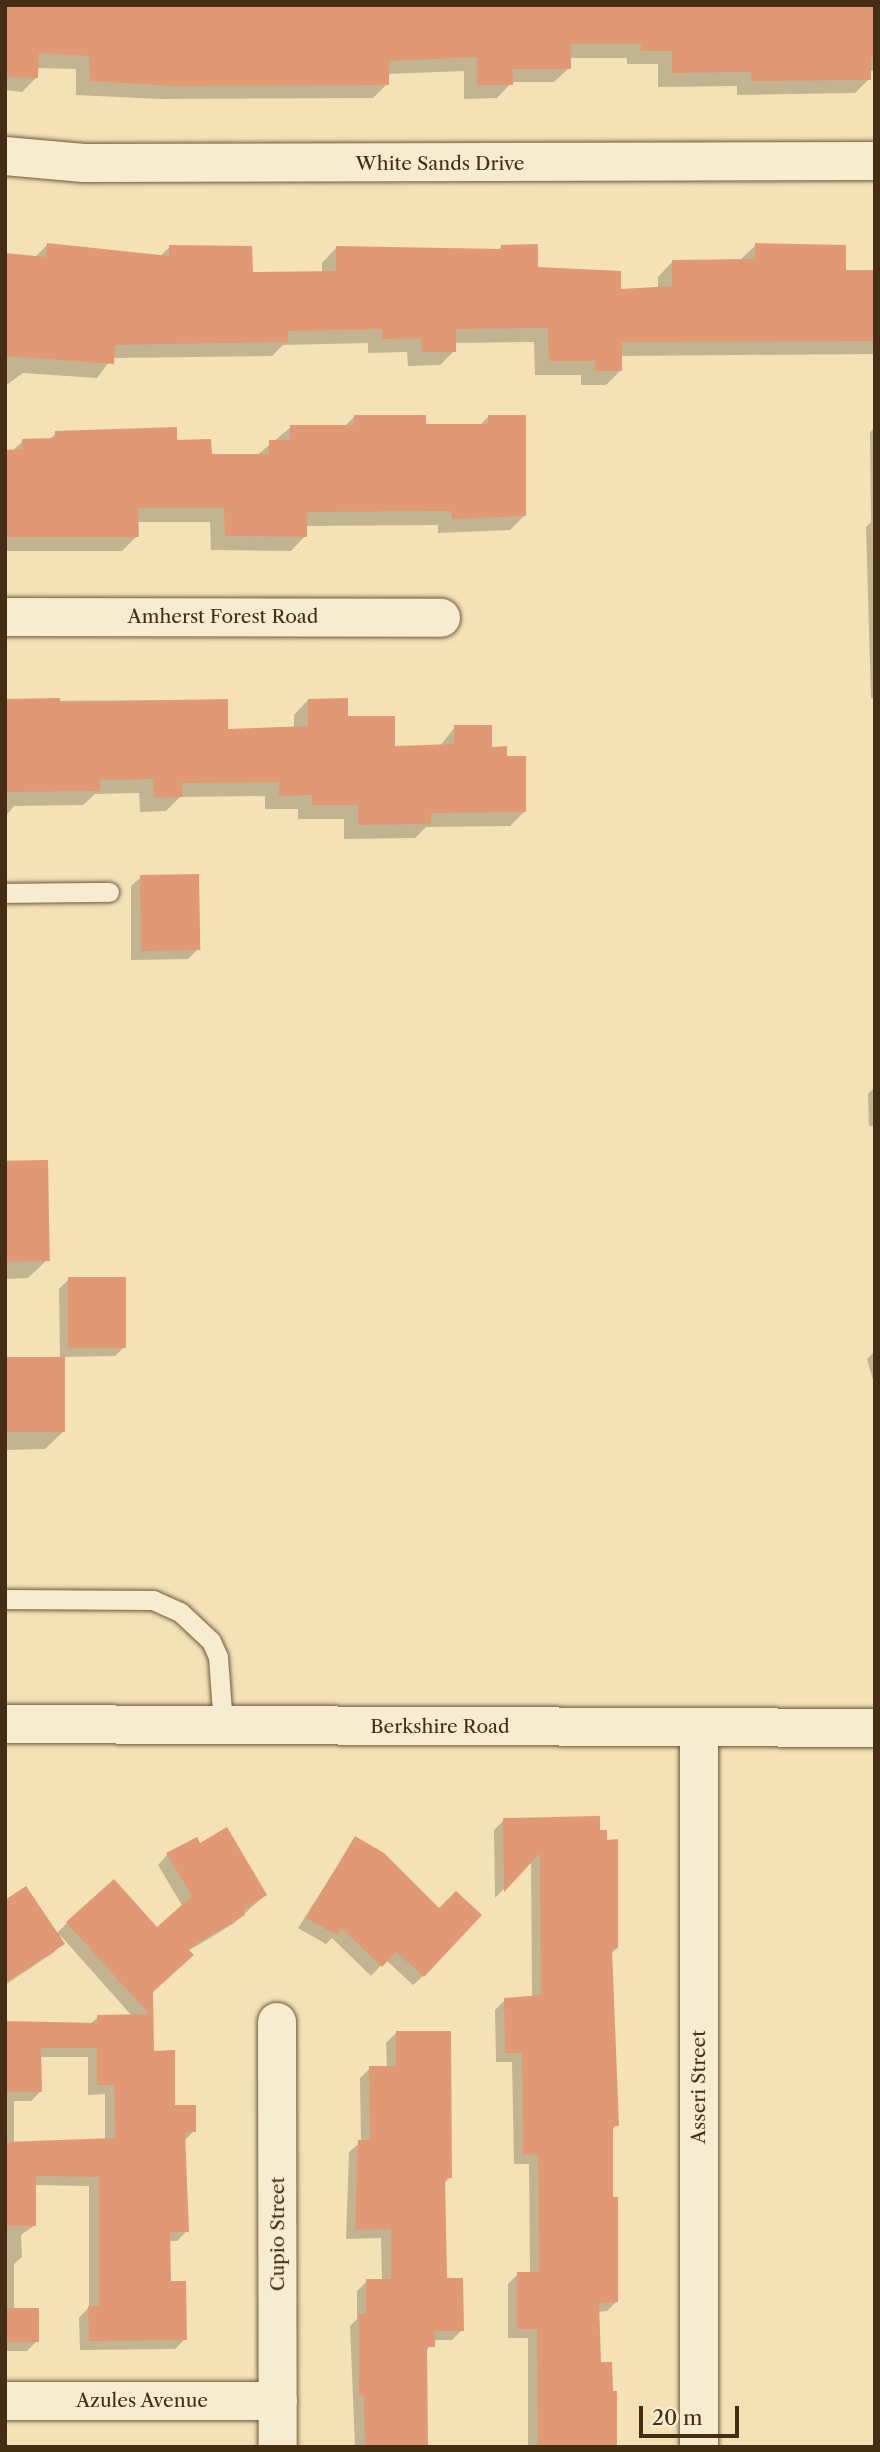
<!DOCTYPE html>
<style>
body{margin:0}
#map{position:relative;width:880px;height:2452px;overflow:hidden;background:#f4e1b6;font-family:"Libre Caslon Text",serif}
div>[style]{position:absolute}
.shadow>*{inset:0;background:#0003}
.building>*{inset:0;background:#e09974;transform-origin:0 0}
.roads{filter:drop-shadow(0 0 2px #705a3c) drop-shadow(0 0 2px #705a3c)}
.service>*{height:19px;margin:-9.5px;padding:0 9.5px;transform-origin:9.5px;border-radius:9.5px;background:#f8ecd0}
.minor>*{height:38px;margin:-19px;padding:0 19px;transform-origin:19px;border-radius:19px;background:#f8ecd0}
.tertiary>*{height:38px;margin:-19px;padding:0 19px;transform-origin:19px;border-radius:19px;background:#f8ecd0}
span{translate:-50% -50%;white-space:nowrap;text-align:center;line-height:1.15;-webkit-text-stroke:5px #f8ecd0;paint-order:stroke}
.street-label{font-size:19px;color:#442d13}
.frame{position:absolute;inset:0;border:7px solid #442d13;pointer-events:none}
.scale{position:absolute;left:639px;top:2406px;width:100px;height:32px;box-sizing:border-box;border:4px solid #442d13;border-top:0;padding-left:9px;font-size:21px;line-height:24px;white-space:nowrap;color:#442d13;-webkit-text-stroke:5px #f8ecd0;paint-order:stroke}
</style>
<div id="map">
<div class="shadow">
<i style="clip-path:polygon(5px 5px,875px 5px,875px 71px,869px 71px,869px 79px,855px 93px,737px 95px,737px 86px,658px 87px,658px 64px,627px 64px,627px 58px,569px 58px,569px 68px,554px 82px,512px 82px,497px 98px,464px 99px,464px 71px,387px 74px,387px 84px,373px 98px,160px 99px,76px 95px,76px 69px,37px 68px,37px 77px,22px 92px,5px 90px)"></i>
<i style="clip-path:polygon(48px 244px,160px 256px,170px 247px,251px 274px,322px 273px,322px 263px,336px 248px,498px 250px,501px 247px,537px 269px,620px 290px,658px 289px,658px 277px,672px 262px,741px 259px,756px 245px,844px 272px,875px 271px,875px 354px,620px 356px,620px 371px,606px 385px,581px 385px,581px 375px,535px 375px,534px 342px,454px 343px,454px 351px,440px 365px,408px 366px,407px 352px,368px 353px,368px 343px,283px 345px,272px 356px,112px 358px,97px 378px,23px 373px,5px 386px,5px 256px,34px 258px)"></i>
<i style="clip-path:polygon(354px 417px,424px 425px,480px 425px,488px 417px,525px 515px,510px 530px,438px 533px,438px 525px,305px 526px,305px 536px,291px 551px,211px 550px,210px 522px,137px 522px,137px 536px,122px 551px,5px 551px,5px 451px,12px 451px,23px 441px,49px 440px,56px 433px,176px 442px,210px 456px,256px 456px,291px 427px,344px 427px)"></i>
<i style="clip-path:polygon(875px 427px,875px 698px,871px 698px,866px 527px,871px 522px,870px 432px)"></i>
<i style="clip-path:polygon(226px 700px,226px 731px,294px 728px,294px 715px,308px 700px,347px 718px,393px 748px,440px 746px,455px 727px,505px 758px,525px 811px,510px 826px,426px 827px,415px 838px,344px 839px,344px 819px,298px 819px,298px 809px,265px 809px,265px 796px,180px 797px,166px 811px,140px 812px,139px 793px,95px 794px,83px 805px,14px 806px,5px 817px,5px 701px)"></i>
<i style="clip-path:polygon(141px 877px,198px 949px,188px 959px,131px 960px,131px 886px)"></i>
<i style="clip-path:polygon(875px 1087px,875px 1126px,869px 1126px,868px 1094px)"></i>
<i style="clip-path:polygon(5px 1163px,47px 1260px,28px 1278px,5px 1279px)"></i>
<i style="clip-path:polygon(69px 1279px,125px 1346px,115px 1356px,64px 1357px,64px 1431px,45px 1449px,5px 1450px,5px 1359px,60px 1359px,59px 1289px)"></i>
<i style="clip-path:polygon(875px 1351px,875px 1387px,867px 1359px)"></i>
<i style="clip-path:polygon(598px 1818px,617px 1948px,611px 1954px,617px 2125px,611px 2131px,611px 2199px,617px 2301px,607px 2311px,598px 2312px,599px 2364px,616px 2447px,528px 2447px,528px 2338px,508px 2338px,508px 2284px,518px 2274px,530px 2274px,529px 2164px,514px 2164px,512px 2062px,496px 2062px,495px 2010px,505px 2000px,532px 1997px,531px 1861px,495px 1898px,494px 1830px,504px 1820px)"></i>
<i style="clip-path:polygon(355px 1838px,423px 1976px,413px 1985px,386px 1960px,371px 1976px,332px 1938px,326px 1944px,298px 1928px)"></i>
<i style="clip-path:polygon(evenodd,200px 1845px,265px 1895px,233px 1924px,188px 1951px,151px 1992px,152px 2053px,173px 2107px,194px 2131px,184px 2141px,187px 2231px,177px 2241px,169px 2241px,169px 2283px,185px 2339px,175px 2349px,80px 2350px,79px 2318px,89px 2307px,89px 2186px,34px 2185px,35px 2225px,21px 2235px,22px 2257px,14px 2264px,14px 2309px,37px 2341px,27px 2351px,5px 2351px,5px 2024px,90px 2024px,98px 2017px,132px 2016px,60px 1935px,63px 1943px,53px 1953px,5px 1985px,5px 1902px,56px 1934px,67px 1923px,157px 1930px,183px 1907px,158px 1865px,167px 1855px,200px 1845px,40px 2057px,88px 2057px,88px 2095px,105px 2094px,105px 2140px,14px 2144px,14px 2101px,31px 2101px,41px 2091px,40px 2057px)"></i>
<i style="clip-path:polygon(396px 2033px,450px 2177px,444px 2184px,445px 2280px,462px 2330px,452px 2340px,433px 2340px,425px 2354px,426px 2447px,355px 2447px,350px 2326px,357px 2319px,357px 2291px,367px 2281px,382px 2281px,381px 2238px,346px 2239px,349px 2152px,361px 2142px,360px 2078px,370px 2068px,387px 2068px,386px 2043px)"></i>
</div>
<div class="building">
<i style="clip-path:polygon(5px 5px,875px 5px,875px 58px,871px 58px,871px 80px,751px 81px,751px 72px,672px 73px,672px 51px,641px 51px,641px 44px,571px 44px,571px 69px,513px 69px,513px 85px,477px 85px,477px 57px,389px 61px,389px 85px,175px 86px,90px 81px,89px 56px,39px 53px,38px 78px,5px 77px)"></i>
<i style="clip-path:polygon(47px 243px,169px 256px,169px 245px,252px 246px,253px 272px,336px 271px,336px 246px,501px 249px,501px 245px,538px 244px,538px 267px,621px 271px,621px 289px,672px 286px,672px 260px,755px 259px,755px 243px,846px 245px,846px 270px,875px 270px,875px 341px,622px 342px,622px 371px,595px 371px,595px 361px,549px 361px,548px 328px,456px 329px,456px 352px,422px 352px,421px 338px,382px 339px,382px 329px,288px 331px,288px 342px,115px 345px,114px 364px,5px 356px,5px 253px,46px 257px)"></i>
<i style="clip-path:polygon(354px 415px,426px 415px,426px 424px,488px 424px,488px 415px,526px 415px,526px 516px,452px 519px,451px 511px,307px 512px,307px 537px,225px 536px,224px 508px,138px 508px,139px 537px,5px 537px,5px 450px,22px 449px,22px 439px,55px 438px,55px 431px,177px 427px,177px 440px,211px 439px,212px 454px,269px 454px,269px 440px,290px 440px,290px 425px,354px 425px)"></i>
<i style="clip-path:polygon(60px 698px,60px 702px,228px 699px,228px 729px,308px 726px,308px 699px,348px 698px,348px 716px,395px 716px,395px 746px,454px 744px,454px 725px,492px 725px,492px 747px,507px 746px,507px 756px,526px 756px,526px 812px,431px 813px,431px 824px,358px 825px,358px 805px,312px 805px,312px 795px,279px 796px,279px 782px,182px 783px,182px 797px,154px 798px,153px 779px,100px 780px,100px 791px,5px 792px,5px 699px)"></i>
<i style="left:199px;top:874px;width:76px;height:59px;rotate:89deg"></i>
<i style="left:48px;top:1160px;width:101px;height:43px;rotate:89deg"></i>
<i style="left:68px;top:1277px;width:58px;height:71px"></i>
<i style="left:5px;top:1357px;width:60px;height:75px"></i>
<i style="clip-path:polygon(600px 1816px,600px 1830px,607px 1830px,607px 1840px,618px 1839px,618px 1948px,612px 1949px,619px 2126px,613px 2126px,613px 2197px,618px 2197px,618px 2302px,599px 2303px,601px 2362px,612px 2362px,613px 2391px,617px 2391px,617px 2447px,538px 2447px,537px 2329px,517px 2329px,517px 2272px,539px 2272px,538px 2154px,523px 2155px,522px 2053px,505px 2053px,504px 1998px,541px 1995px,540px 1853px,504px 1892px,503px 1818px)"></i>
<i style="clip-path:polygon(227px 1827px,267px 1895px,243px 1910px,245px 1915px,188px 1949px,194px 1955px,153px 1992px,154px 2051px,175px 2050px,175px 2105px,196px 2105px,196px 2132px,185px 2132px,189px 2232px,170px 2232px,171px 2281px,186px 2281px,187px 2340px,89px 2341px,88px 2306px,99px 2306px,99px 2177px,36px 2176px,36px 2226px,5px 2226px,5px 2142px,115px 2138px,114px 2085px,97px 2085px,97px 2048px,41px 2048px,42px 2092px,5px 2092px,5px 2021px,97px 2023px,97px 2015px,149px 2014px,66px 1922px,114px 1879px,157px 1927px,192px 1896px,166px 1853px,197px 1837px,200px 1843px)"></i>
<i style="clip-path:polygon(355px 1836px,384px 1853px,439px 1908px,456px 1891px,482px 1915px,424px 1977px,396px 1952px,382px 1967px,341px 1928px,337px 1935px,306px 1918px)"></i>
<i style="clip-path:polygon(26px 1886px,65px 1944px,5px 1983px,5px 1900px)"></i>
<i style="clip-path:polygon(396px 2031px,451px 2031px,452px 2178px,445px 2178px,447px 2278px,463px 2278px,464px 2331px,435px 2331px,435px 2347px,427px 2347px,428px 2447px,365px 2447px,364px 2396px,359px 2396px,359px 2314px,366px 2314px,366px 2279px,391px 2279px,391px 2229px,355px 2230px,358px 2140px,370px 2140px,369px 2066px,396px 2066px)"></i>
<i style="left:5px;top:2308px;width:34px;height:34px"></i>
</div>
<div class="roads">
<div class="service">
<i style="left:5px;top:893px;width:104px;rotate:-0.6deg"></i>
<i style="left:5px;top:1599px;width:148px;rotate:0.4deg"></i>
<i style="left:153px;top:1600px;width:30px;rotate:24deg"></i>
<i style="left:180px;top:1612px;width:42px;rotate:43.1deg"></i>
<i style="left:211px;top:1641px;width:17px;rotate:66deg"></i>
<i style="left:218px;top:1657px;width:68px;rotate:85.8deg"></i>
</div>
<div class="minor">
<i style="left:5px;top:156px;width:79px;rotate:5.1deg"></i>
<i style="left:84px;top:163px;width:791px;rotate:-0.14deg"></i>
<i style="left:5px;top:617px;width:436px;rotate:0.1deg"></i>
<i style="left:699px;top:1728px;width:719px;rotate:90deg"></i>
<i style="left:277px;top:2022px;width:425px;rotate:89.9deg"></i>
<i style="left:5px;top:2401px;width:273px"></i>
</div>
<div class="tertiary">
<i style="left:5px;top:1724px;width:870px;rotate:0.26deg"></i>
</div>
</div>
<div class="street-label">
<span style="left:440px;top:164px">White Sands Drive</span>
<span style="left:223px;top:617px">Amherst Forest Road</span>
<span style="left:440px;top:1727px">Berkshire Road</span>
<span style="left:699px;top:2087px;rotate:-90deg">Asseri Street</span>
<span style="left:278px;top:2234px;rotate:-90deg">Cupio Street</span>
<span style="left:142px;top:2401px">Azules Avenue</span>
</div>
<div class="frame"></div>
<div class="scale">20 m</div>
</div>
